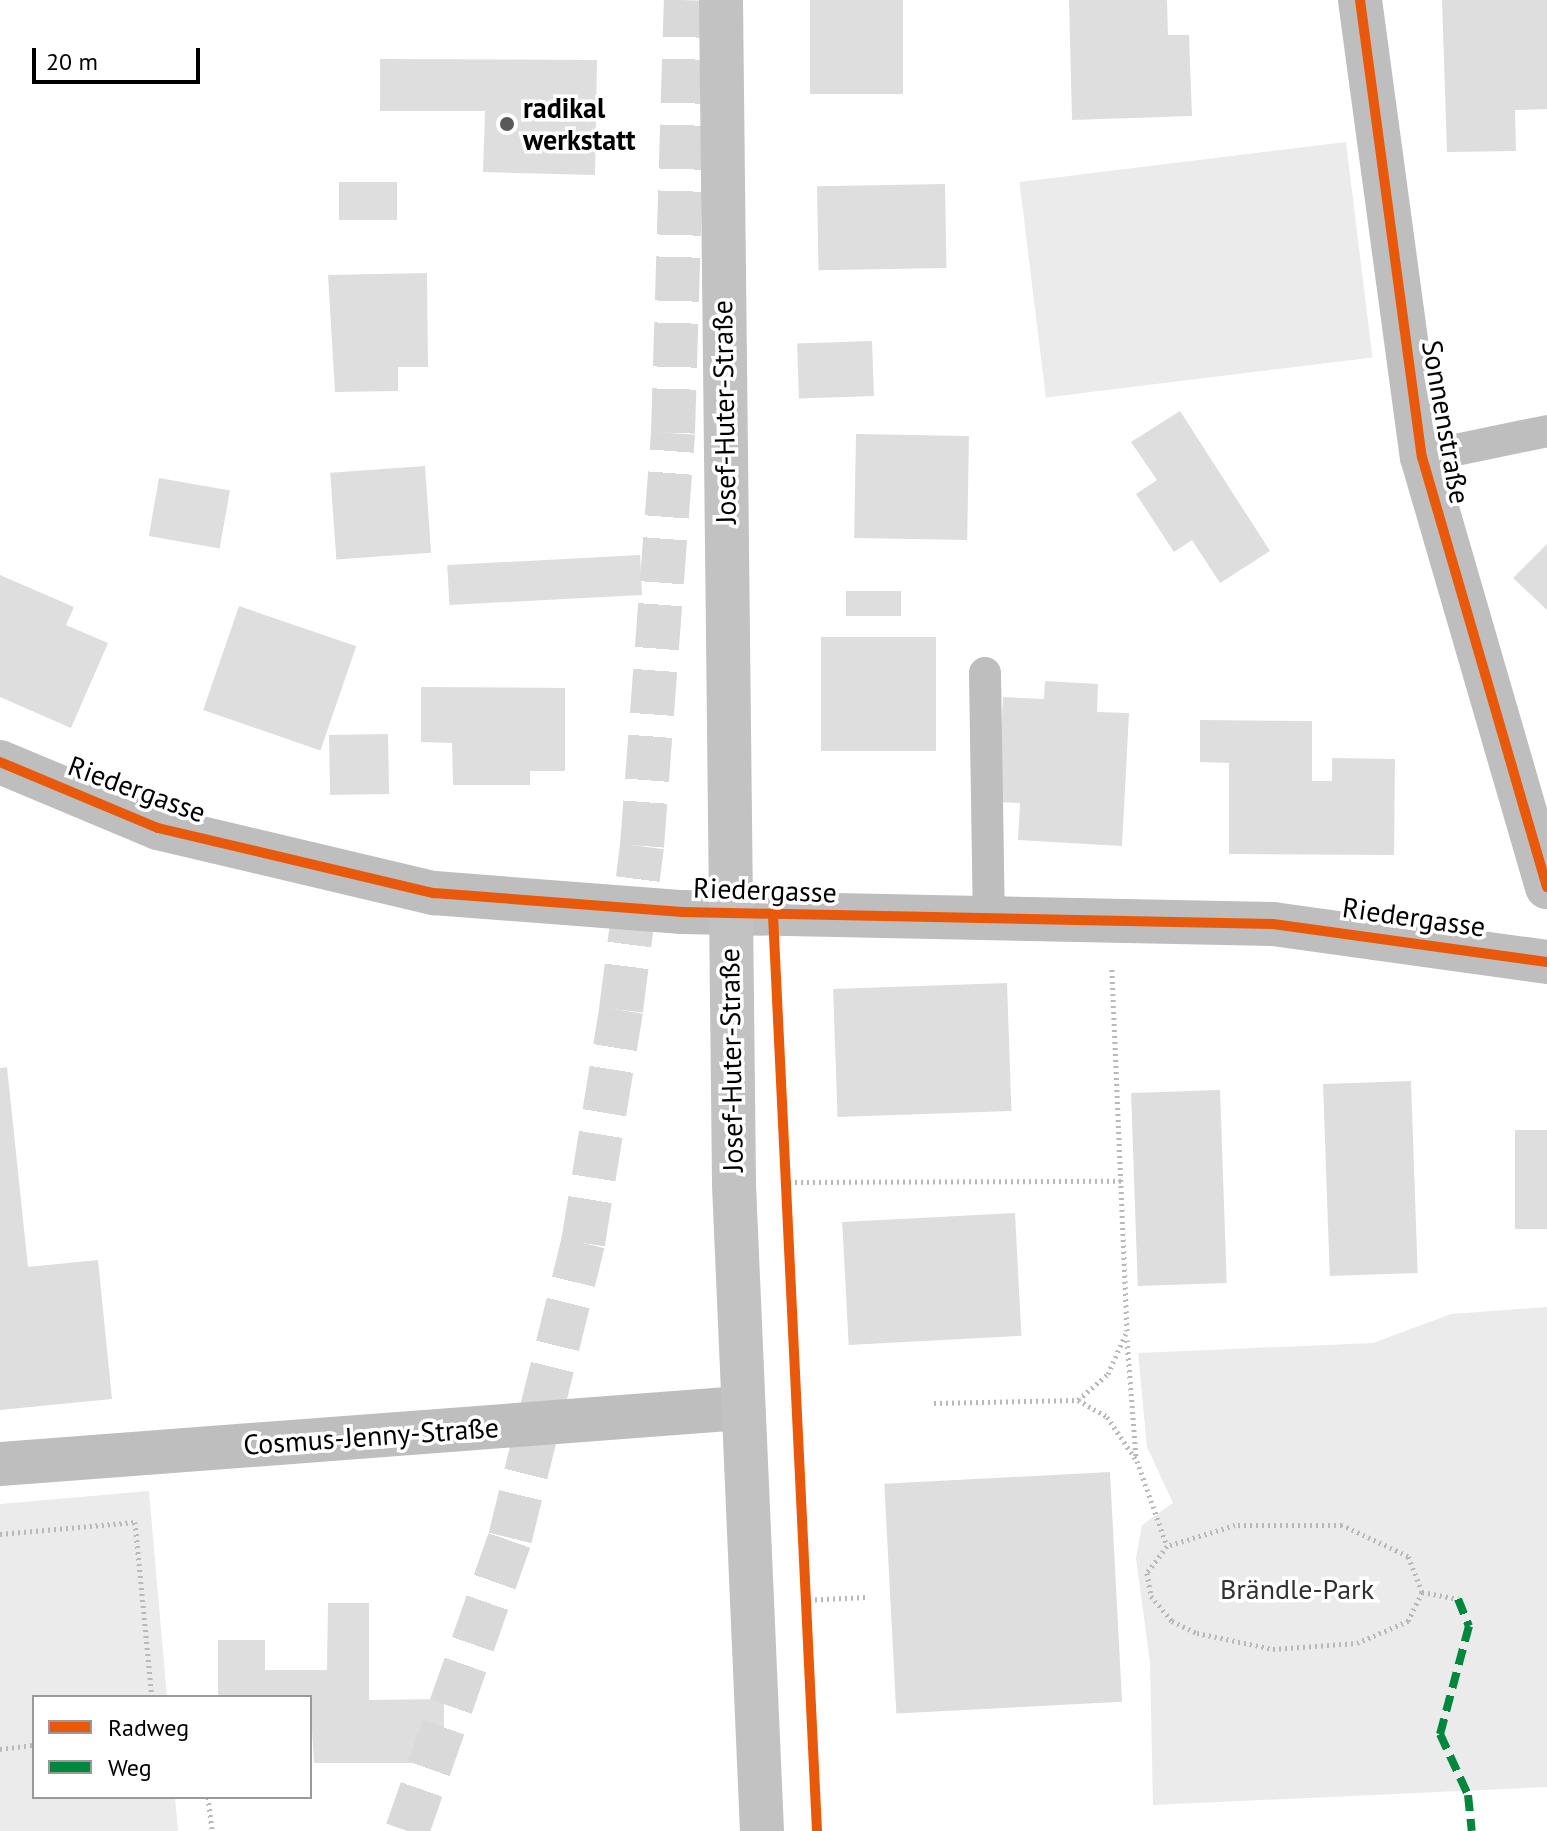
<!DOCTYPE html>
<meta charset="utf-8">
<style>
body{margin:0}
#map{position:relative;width:1547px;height:1831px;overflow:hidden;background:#fff;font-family:"PT Sans",sans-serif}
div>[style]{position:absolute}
.green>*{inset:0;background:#ebebeb;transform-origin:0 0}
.building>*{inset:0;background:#dedede;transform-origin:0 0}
.motorway-tunnel>*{height:44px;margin-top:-22px;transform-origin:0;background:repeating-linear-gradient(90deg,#d9d9d9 0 44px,transparent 0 66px)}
.path>*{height:5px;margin-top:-2.5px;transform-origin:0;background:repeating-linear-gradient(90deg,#b9b9b9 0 2px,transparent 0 6px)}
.service>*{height:32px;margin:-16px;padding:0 16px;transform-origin:16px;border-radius:16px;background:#bebebe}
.minor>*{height:44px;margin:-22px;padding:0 22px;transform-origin:22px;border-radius:22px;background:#bebebe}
.secondary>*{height:44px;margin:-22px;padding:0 22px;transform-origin:22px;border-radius:22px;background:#c2c2c2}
.quiet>*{height:8px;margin-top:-4px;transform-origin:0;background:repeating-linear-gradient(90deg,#00873e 0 16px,transparent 0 24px)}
.cycleway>*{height:10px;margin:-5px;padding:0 5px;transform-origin:5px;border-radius:5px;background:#e8590c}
.dots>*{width:22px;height:22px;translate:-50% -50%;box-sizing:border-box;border:4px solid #fff;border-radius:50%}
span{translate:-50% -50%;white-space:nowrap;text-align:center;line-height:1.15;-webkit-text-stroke:7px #fff;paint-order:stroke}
.poi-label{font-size:28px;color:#000;font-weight:700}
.left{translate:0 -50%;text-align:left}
.street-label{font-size:28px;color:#000}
.park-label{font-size:28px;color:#313131}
.legend{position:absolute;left:32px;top:1695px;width:280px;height:104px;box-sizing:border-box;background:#fff;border:2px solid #999;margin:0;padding:10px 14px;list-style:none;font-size:24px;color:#000}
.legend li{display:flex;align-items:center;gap:16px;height:40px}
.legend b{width:40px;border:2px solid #999}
.scale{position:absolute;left:32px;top:48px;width:168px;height:36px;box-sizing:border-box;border:4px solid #000;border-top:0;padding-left:10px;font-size:24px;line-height:28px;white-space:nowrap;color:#000;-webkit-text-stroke:6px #fff;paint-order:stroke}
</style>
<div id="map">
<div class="green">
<i style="left:1346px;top:142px;width:217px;height:329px;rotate:83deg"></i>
<i style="clip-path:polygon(1547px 1307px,1547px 1787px,1153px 1805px,1150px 1663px,1136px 1558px,1142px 1525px,1173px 1503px,1147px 1447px,1138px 1353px,1373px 1343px,1451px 1314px)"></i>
<i style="clip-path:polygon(149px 1491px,167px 1697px,34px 1697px,34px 1797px,175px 1797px,178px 1831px,0 1831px,0 1504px)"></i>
</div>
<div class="building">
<i style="left:810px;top:0;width:93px;height:94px"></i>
<i style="clip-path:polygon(1069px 0,1167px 0,1168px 35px,1189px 35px,1192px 116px,1072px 120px)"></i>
<i style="clip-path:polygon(1442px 0,1547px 0,1547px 109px,1515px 110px,1516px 151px,1447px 152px)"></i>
<i style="clip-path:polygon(380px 59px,597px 60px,595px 175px,483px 172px,485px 111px,380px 111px)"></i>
<i style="left:339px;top:182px;width:58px;height:38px"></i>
<i style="left:945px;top:184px;width:84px;height:128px;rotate:89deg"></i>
<i style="clip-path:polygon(427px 273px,428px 367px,398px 367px,398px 391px,335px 392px,328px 275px)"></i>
<i style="left:872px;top:341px;width:55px;height:75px;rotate:88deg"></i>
<i style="clip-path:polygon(1180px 411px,1270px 551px,1220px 583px,1192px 540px,1174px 552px,1136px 494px,1157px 480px,1131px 442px)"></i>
<i style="left:856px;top:434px;width:113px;height:104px;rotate:1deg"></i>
<i style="left:425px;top:466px;width:87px;height:95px;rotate:86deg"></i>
<i style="left:159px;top:478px;width:72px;height:59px;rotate:10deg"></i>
<i style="clip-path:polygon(1547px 544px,1547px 610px,1513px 578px)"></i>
<i style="left:640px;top:555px;width:40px;height:193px;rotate:87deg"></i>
<i style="clip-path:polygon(0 575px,74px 607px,66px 625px,108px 643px,71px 728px,0 697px)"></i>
<i style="left:901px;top:591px;width:25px;height:55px;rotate:90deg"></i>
<i style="left:239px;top:606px;width:124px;height:110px;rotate:19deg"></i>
<i style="left:821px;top:637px;width:115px;height:114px"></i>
<i style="clip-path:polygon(1045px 681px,1098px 684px,1097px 712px,1129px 713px,1122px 846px,1018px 840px,1020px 803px,998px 802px,1003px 697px,1044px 699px)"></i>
<i style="clip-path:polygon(421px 687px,565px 688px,565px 771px,530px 771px,530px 785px,453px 785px,452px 743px,421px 742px)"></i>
<i style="clip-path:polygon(1200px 720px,1312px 721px,1312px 781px,1332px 781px,1332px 758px,1395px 759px,1394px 855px,1229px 854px,1229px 763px,1200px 762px)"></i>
<i style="left:388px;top:734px;width:60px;height:59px;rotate:89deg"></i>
<i style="left:1007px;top:983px;width:128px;height:174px;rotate:88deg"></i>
<i style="clip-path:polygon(7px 1067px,28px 1267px,98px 1260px,112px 1399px,0 1410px,0 1068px)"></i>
<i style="left:1411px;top:1081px;width:192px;height:88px;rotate:88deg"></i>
<i style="left:1220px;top:1090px;width:193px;height:89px;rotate:88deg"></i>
<i style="left:1547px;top:1130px;width:99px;height:32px;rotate:90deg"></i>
<i style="left:1015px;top:1213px;width:123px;height:173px;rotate:87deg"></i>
<i style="left:1110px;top:1472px;width:230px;height:226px;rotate:87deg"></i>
<i style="clip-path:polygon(328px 1603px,369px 1603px,369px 1700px,444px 1699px,444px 1763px,314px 1763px,310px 1697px,218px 1697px,218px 1640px,265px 1640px,265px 1670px,327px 1670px)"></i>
</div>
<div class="motorway-tunnel">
<i style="left:407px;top:1831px;width:311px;rotate:-70.6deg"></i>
<i style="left:510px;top:1538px;width:304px;rotate:-76.1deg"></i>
<i style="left:583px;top:1243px;width:236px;rotate:-80.7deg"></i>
<i style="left:621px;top:1010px;width:165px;rotate:-82.7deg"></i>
<i style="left:642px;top:846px;width:414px;rotate:-85.7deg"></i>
<i style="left:673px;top:433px;width:433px;rotate:-88.3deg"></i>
</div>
<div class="path">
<i style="left:783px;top:1182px;width:338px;rotate:-0.2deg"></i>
<i style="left:1127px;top:1340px;width:118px;rotate:85.6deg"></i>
<i style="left:1078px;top:1400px;width:40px;rotate:-41deg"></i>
<i style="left:1108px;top:1374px;width:47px;rotate:-66.2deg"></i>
<i style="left:1127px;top:1331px;width:362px;rotate:-92.4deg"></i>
<i style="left:934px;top:1403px;width:144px;rotate:-1.2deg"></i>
<i style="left:1078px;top:1400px;width:34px;rotate:30deg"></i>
<i style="left:1107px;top:1417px;width:53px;rotate:55.7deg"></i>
<i style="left:1137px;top:1461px;width:90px;rotate:70.6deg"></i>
<i style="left:1167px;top:1546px;width:34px;rotate:127deg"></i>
<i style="left:1147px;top:1573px;width:23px;rotate:80deg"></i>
<i style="left:1151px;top:1596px;width:33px;rotate:50deg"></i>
<i style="left:1172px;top:1621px;width:28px;rotate:26deg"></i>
<i style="left:1197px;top:1633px;width:78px;rotate:11.9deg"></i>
<i style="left:1273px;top:1649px;width:84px;rotate:-4.1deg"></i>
<i style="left:1357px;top:1643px;width:56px;rotate:-23.3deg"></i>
<i style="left:1408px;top:1621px;width:32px;rotate:-64deg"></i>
<i style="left:1422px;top:1592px;width:39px;rotate:-111deg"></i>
<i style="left:1408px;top:1556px;width:73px;rotate:-154.8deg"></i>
<i style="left:1342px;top:1525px;width:107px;rotate:180deg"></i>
<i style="left:1235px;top:1525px;width:71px;rotate:162.8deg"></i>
<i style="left:0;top:1534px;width:136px;rotate:-5.1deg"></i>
<i style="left:135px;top:1522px;width:176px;rotate:84.5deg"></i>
<i style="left:1422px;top:1592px;width:37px;rotate:11deg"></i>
<i style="left:803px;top:1600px;width:64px;rotate:-2.7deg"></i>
<i style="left:0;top:1749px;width:34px;rotate:-7deg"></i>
<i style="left:208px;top:1797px;width:34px;rotate:83deg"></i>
</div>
<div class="service">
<i style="left:1422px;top:457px;width:128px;rotate:-11.7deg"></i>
<i style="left:985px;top:673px;width:247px;rotate:89.1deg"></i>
</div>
<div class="minor">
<i style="left:1360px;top:0;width:461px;rotate:82.3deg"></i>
<i style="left:1422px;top:457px;width:448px;rotate:73.8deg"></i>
<i style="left:0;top:762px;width:171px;rotate:22.7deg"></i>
<i style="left:158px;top:828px;width:284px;rotate:13.3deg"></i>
<i style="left:434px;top:893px;width:249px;rotate:4.4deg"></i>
<i style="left:682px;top:912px;width:591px;rotate:1.16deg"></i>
<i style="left:1273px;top:924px;width:277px;rotate:7.9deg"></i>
<i style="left:0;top:1464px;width:743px;rotate:-4.32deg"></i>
</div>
<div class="secondary">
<i style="left:721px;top:0;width:1185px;rotate:89.37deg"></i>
<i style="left:734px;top:1185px;width:647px;rotate:87.52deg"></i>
</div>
<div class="quiet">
<i style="left:1458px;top:1599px;width:29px;rotate:68deg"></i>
<i style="left:1469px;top:1626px;width:112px;rotate:105deg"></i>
<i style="left:1440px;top:1734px;width:67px;rotate:65.3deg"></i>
<i style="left:1468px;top:1795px;width:36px;rotate:84deg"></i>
</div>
<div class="cycleway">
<i style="left:1360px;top:0;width:461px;rotate:82.3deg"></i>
<i style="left:1422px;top:457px;width:448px;rotate:73.8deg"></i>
<i style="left:0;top:762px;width:171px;rotate:22.7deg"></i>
<i style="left:158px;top:828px;width:284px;rotate:13.3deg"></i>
<i style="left:434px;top:893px;width:249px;rotate:4.4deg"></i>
<i style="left:682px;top:912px;width:591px;rotate:1.16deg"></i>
<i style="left:1273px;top:924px;width:277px;rotate:7.9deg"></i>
<i style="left:773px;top:915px;width:917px;rotate:87.25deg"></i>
</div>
<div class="dots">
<i style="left:507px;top:124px;background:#595959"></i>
</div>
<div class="poi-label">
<span class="left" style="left:523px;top:124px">radikal<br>werkstatt</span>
</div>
<div class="street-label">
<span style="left:724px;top:412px;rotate:-91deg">Josef-Huter-Straße</span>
<span style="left:1446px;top:422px;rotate:80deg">Sonnenstraße</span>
<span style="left:137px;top:789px;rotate:20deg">Riedergasse</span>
<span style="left:765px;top:890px;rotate:2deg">Riedergasse</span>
<span style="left:1414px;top:917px;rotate:8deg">Riedergasse</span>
<span style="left:731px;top:1060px;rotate:-91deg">Josef-Huter-Straße</span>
<span style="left:371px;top:1436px;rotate:-4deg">Cosmus-Jenny-Straße</span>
</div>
<div class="park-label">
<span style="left:1297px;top:1589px">Brändle-Park</span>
</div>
<ul class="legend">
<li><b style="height:10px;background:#e8590c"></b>Radweg</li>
<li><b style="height:10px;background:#00873e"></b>Weg</li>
</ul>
<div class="scale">20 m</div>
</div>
